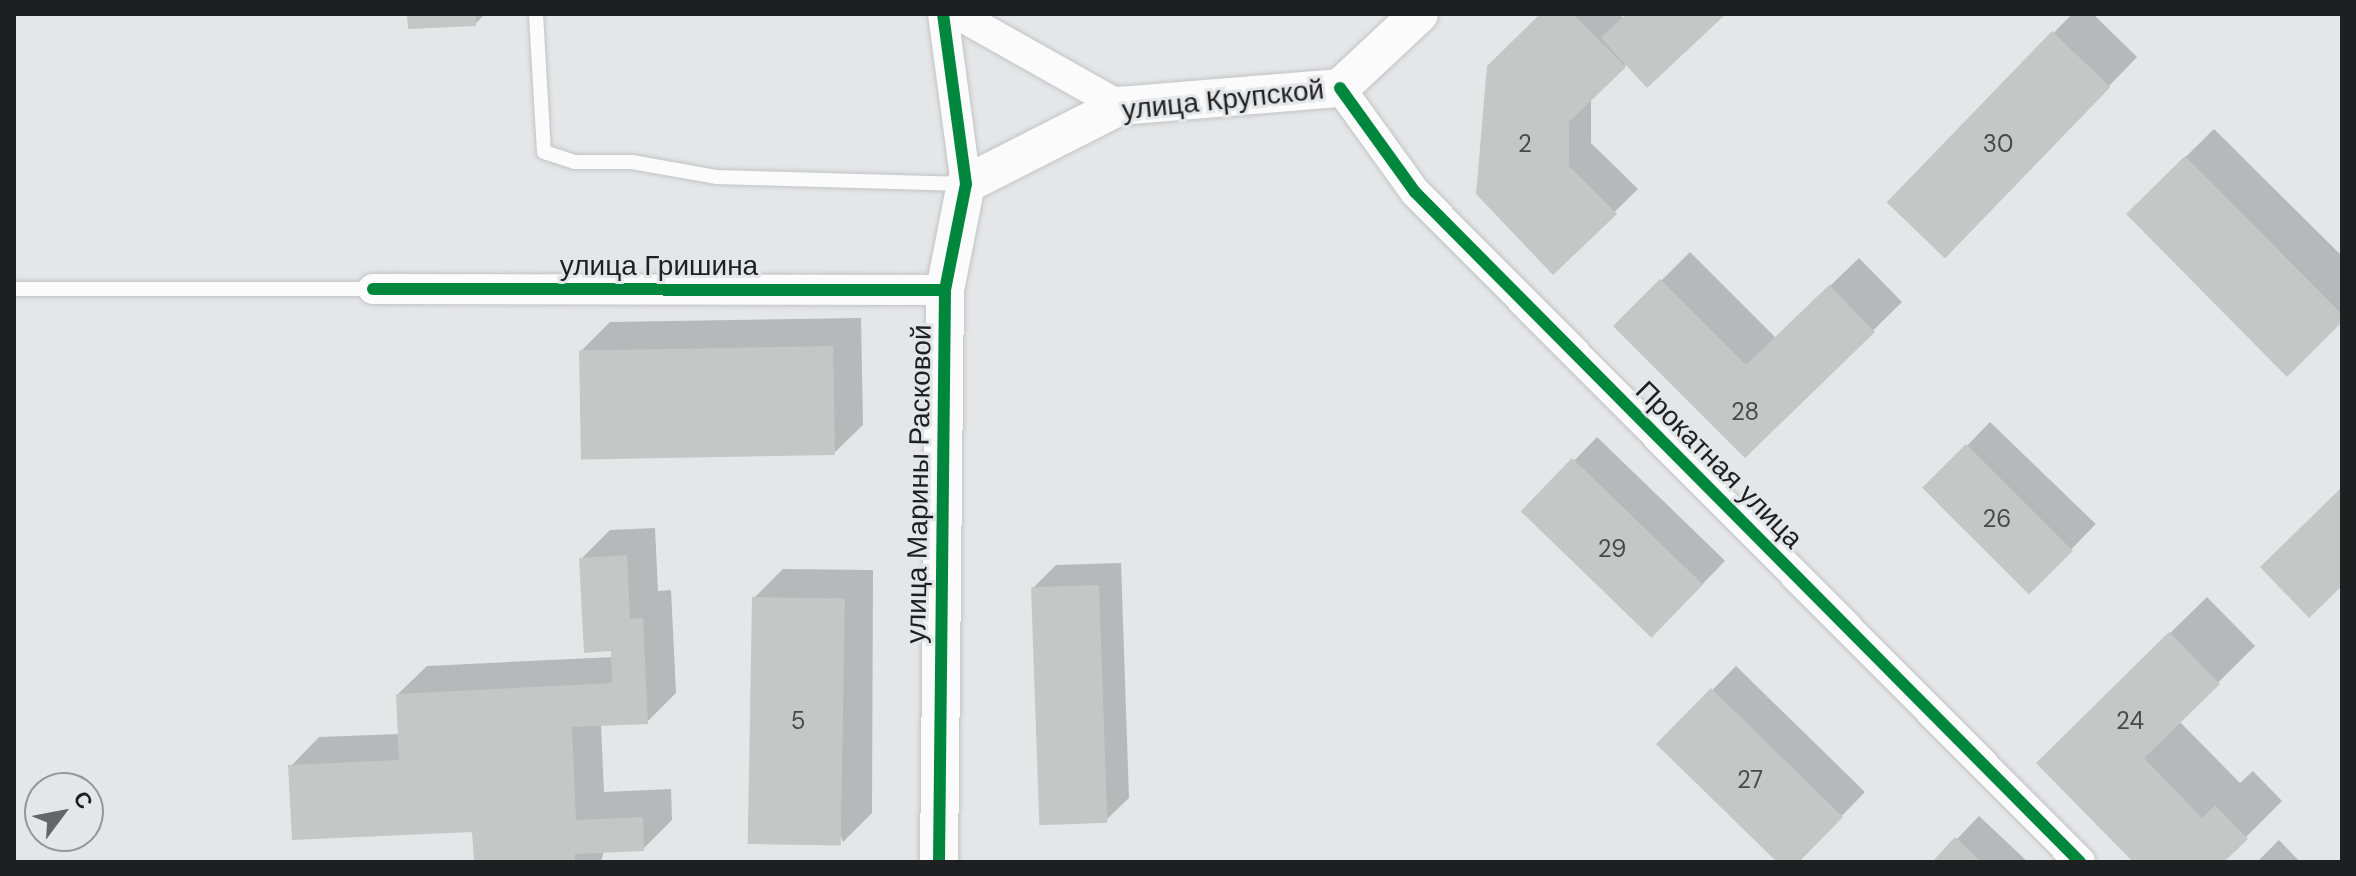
<!DOCTYPE html>
<meta charset="utf-8">
<style>
body{margin:0}
#map{position:relative;width:2356px;height:876px;overflow:hidden;background:#e5e6e8;font-family:"DM Sans",sans-serif}
div>[style]{position:absolute}
.shadow>*{inset:0;background:#0003;transform-origin:0 0}
.building>*{inset:0;background:#c5c6c6;transform-origin:0 0}
.roads{filter:drop-shadow(0 0 2px #c3c3c5) drop-shadow(0 0 2px #c3c3c5)}
.service>*{height:14px;margin:-7px;padding:0 7px;transform-origin:7px;border-radius:7px;background:#fbfbfc}
.minor>*{height:30px;margin:-15px;padding:0 15px;transform-origin:15px;border-radius:15px;background:#fbfbfc}
.tertiary>*{height:38px;margin:-19px;padding:0 19px;transform-origin:19px;border-radius:19px;background:#fbfbfc}
.cycleway>*{height:12px;margin:-6px;padding:0 6px;transform-origin:6px;border-radius:6px;background:#00873e}
span{translate:-50% -50%;white-space:nowrap;text-align:center;line-height:1.15;-webkit-text-stroke:6px #e4e6e9;paint-order:stroke}
.number-label{font-size:24px;color:#48494a}
.number-label span{-webkit-text-stroke-width:0}
.street-label{font-size:28px;color:#1e1f20}
.frame{position:absolute;inset:0;border:16px solid #1e1f20;pointer-events:none}
.north{position:absolute;left:24px;top:772px;width:80px;height:80px;box-sizing:border-box;background:#e4e6e9;border:2px solid #959699;border-radius:50%;rotate:58deg;font-size:22px;font-weight:700;line-height:32px;text-align:center;color:#1e1f20}
.north::after{content:'';display:block;margin:auto;width:28px;height:36px;background:#646566;clip-path:polygon(50% 0,100% 100%,50% 72%,0 100%)}
</style>
<div id="map">
<div class="shadow">
<i style="clip-path:polygon(409px 14px,485px 14px,475px 24px)"></i>
<i style="clip-path:polygon(1542px 14px,1619px 14px,1623px 18px,1628px 14px,1723px 14px,1627px 64px,1591px 98px,1591px 143px,1638px 189px,1553px 272px)"></i>
<i style="clip-path:polygon(2072px 14px,2093px 14px,2137px 57px,1973px 227px,1890px 202px)"></i>
<i style="clip-path:polygon(2214px 129px,2342px 256px,2342px 319px,2128px 214px)"></i>
<i style="clip-path:polygon(1690px 252px,1776px 338px,1859px 258px,1902px 302px,1745px 456px,1616px 326px)"></i>
<i style="clip-path:polygon(861px 318px,863px 425px,834px 453px,581px 351px,610px 322px)"></i>
<i style="left:1990px;top:422px;width:147px;height:93px;rotate:44deg"></i>
<i style="left:1597px;top:437px;width:178px;height:105px;rotate:44deg"></i>
<i style="clip-path:polygon(655px 528px,658px 591px,671px 590px,676px 693px,647px 722px,601px 724px,604px 792px,671px 789px,672px 820px,643px 849px,604px 851px,601px 862px,476px 862px,474px 830px,291px 766px,319px 737px,400px 734px,398px 694px,427px 666px,613px 657px,581px 559px,610px 530px)"></i>
<i style="clip-path:polygon(1121px 563px,1129px 798px,1105px 821px,1033px 588px,1056px 565px)"></i>
<i style="clip-path:polygon(783px 569px,873px 570px,872px 813px,843px 842px,754px 598px)"></i>
<i style="clip-path:polygon(2207px 597px,2255px 646px,2179px 721px,2240px 783px,2253px 771px,2282px 801px,2221px 862px,2136px 862px,2074px 727px)"></i>
<i style="clip-path:polygon(1736px 666px,1865px 792px,1797px 862px,1780px 862px,1659px 744px)"></i>
<i style="clip-path:polygon(1979px 816px,2028px 862px,1935px 862px)"></i>
<i style="clip-path:polygon(2279px 840px,2300px 862px,2257px 862px)"></i>
</div>
<div class="building">
<i style="clip-path:polygon(407px 14px,476px 14px,476px 26px,408px 29px)"></i>
<i style="clip-path:polygon(1540px 14px,1573px 14px,1626px 67px,1569px 122px,1569px 166px,1617px 214px,1553px 275px,1476px 194px,1487px 66px)"></i>
<i style="clip-path:polygon(1626px 14px,1726px 14px,1647px 88px,1601px 38px)"></i>
<i style="left:2052px;top:31px;width:81px;height:238px;rotate:44deg"></i>
<i style="clip-path:polygon(2185px 156px,2342px 314px,2342px 322px,2287px 377px,2126px 214px)"></i>
<i style="clip-path:polygon(1660px 279px,1746px 365px,1829px 285px,1875px 332px,1745px 458px,1613px 326px)"></i>
<i style="left:833px;top:346px;width:109px;height:254px;rotate:89deg"></i>
<i style="left:1966px;top:444px;width:151px;height:62px;rotate:45deg"></i>
<i style="left:1572px;top:458px;width:182px;height:74px;rotate:44deg"></i>
<i style="clip-path:polygon(2342px 487px,2342px 586px,2309px 618px,2260px 567px)"></i>
<i style="clip-path:polygon(627px 555px,630px 619px,643px 618px,648px 724px,572px 727px,576px 820px,643px 817px,644px 851px,575px 854px,575px 862px,474px 862px,472px 832px,292px 840px,288px 765px,399px 760px,396px 694px,612px 683px,611px 651px,584px 653px,579px 558px)"></i>
<i style="left:1099px;top:585px;width:238px;height:68px;rotate:88deg"></i>
<i style="left:752px;top:597px;width:93px;height:247px;rotate:1deg"></i>
<i style="clip-path:polygon(2169px 632px,2220px 684px,2144px 758px,2202px 818px,2215px 805px,2248px 839px,2224px 862px,2133px 862px,2036px 763px)"></i>
<i style="clip-path:polygon(1711px 688px,1843px 817px,1799px 862px,1777px 862px,1656px 744px)"></i>
<i style="clip-path:polygon(1955px 837px,1981px 862px,1932px 862px)"></i>
</div>
<div class="roads">
<div class="service">
<i style="left:536px;top:14px;width:138px;rotate:86.7deg"></i>
<i style="left:544px;top:152px;width:32px;rotate:18deg"></i>
<i style="left:574px;top:162px;width:58px"></i>
<i style="left:632px;top:162px;width:85px;rotate:10.1deg"></i>
<i style="left:716px;top:177px;width:250px;rotate:1.6deg"></i>
<i style="left:14px;top:289px;width:359px"></i>
</div>
<div class="minor">
<i style="left:943px;top:14px;width:172px;rotate:82.3deg"></i>
<i style="left:957px;top:14px;width:187px;rotate:29.4deg"></i>
<i style="left:1340px;top:88px;width:128px;rotate:54.2deg"></i>
<i style="left:1415px;top:192px;width:944px;rotate:45.21deg"></i>
<i style="left:373px;top:289px;width:572px;rotate:0.1deg"></i>
</div>
<div class="tertiary">
<i style="left:939px;top:862px;width:572px;rotate:-89.4deg"></i>
<i style="left:945px;top:290px;width:108px;rotate:-78.8deg"></i>
<i style="left:966px;top:184px;width:173px;rotate:-26.9deg"></i>
<i style="left:1120px;top:106px;width:221px;rotate:-4.7deg"></i>
<i style="left:1340px;top:88px;width:108px;rotate:-43.1deg"></i>
</div>
</div>
<div class="cycleway">
<i style="left:1340px;top:88px;width:128px;rotate:54.2deg"></i>
<i style="left:1415px;top:192px;width:944px;rotate:45.21deg"></i>
<i style="left:373px;top:289px;width:572px;rotate:0.1deg"></i>
<i style="left:939px;top:862px;width:572px;rotate:-89.4deg"></i>
<i style="left:945px;top:290px;width:108px;rotate:-78.8deg"></i>
<i style="left:966px;top:184px;width:172px;rotate:-97.7deg"></i>
</div>
<div class="number-label">
<span style="left:1525px;top:144px">2</span>
<span style="left:1998px;top:144px">30</span>
<span style="left:1745px;top:412px">28</span>
<span style="left:1997px;top:519px">26</span>
<span style="left:1612px;top:549px">29</span>
<span style="left:798px;top:721px">5</span>
<span style="left:2130px;top:721px">24</span>
<span style="left:1750px;top:780px">27</span>
</div>
<div class="street-label">
<span style="left:1223px;top:100px;rotate:-6deg">улица Крупской</span>
<span style="left:659px;top:266px">улица Гришина</span>
<span style="left:1719px;top:465px;rotate:45deg">Прокатная улица</span>
<span style="left:919px;top:484px;rotate:-89deg">улица Марины Расковой</span>
</div>
<div class="frame"></div>
<div class="north">С</div>
</div>
